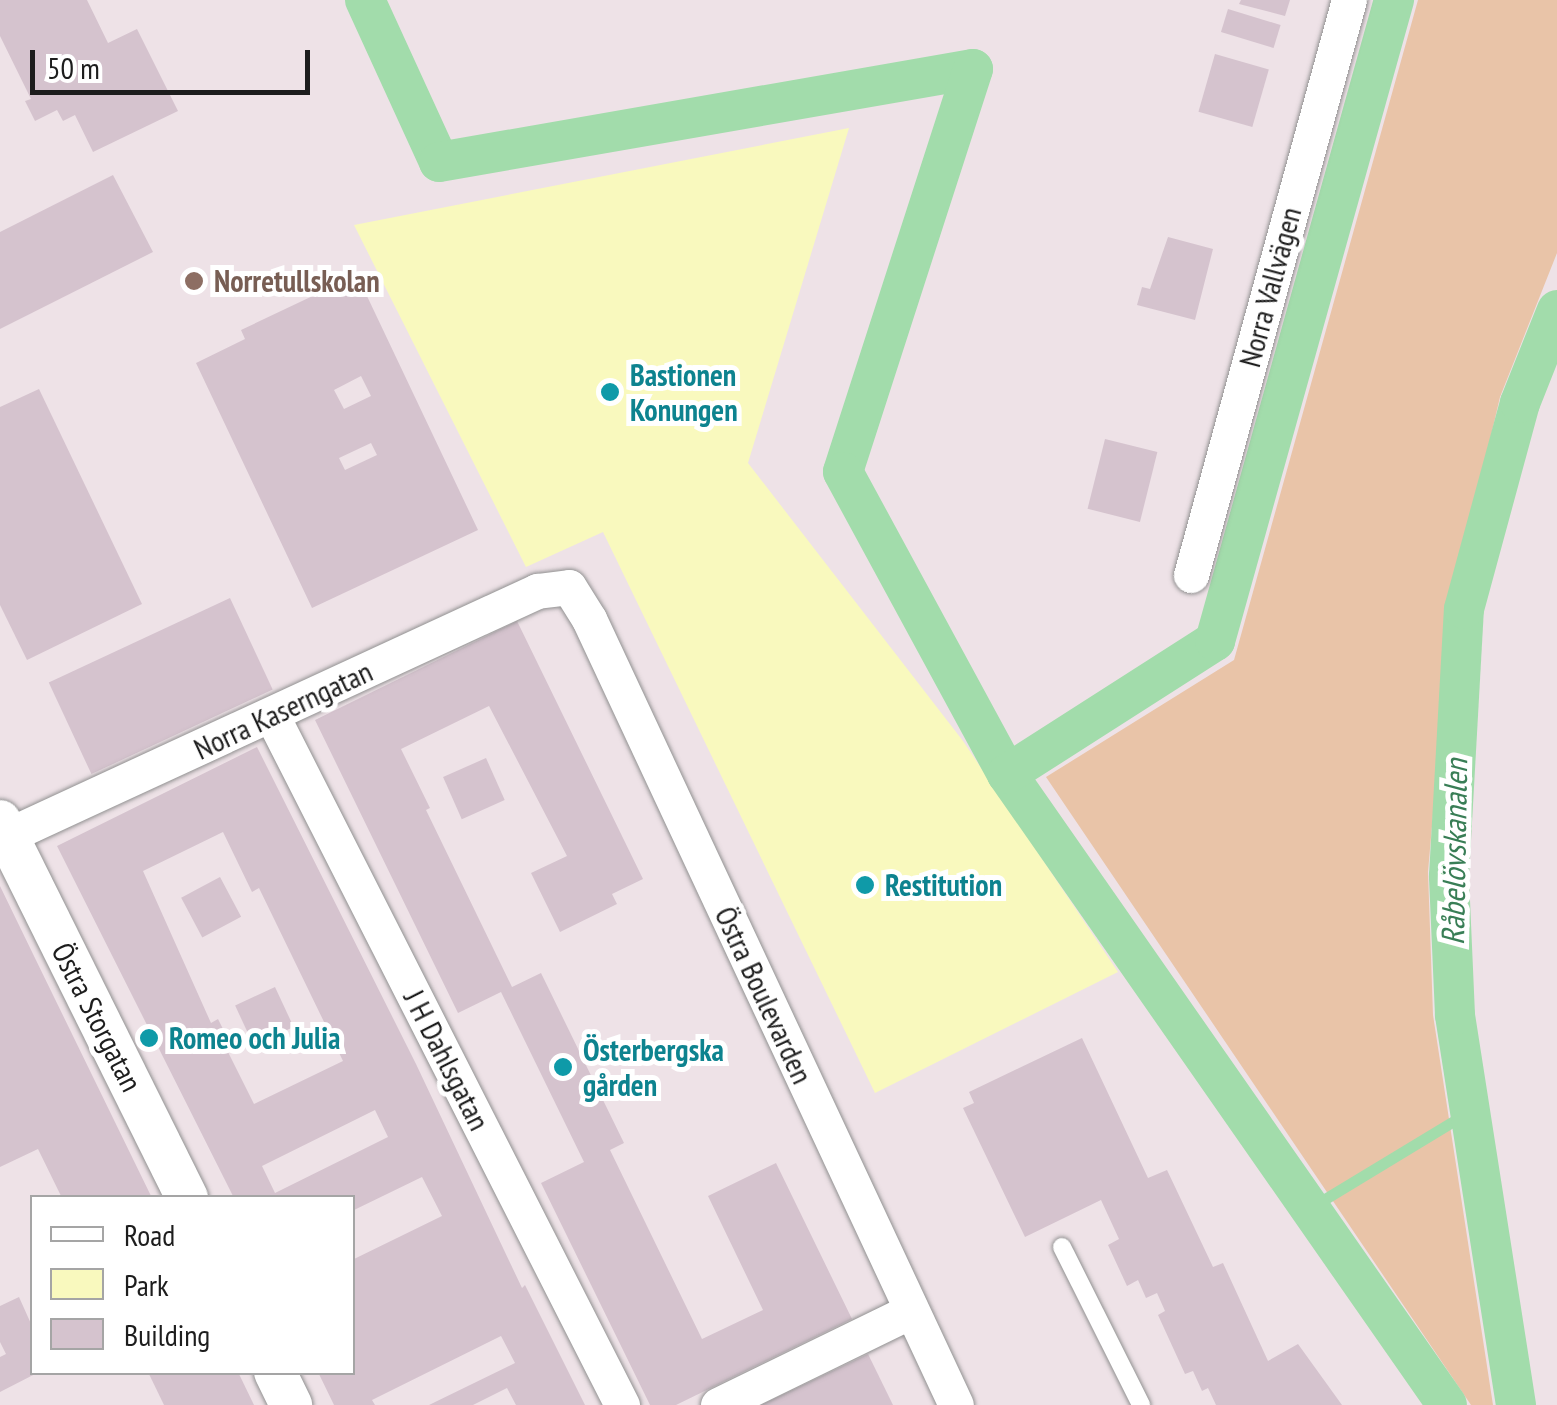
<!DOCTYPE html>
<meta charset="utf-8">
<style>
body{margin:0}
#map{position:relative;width:1557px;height:1405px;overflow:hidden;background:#eee2e7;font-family:"PT Sans Narrow",sans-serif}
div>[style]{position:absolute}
.grass>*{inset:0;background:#e9c4a8}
.park>*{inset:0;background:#f9f9be}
.stream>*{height:11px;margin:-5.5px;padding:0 5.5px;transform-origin:5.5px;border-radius:5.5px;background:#a2dcab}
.canal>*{height:40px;margin:-20px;padding:0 20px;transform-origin:20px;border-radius:20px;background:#a2dcab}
.building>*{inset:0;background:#d5c3ce;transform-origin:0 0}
.roads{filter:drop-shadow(0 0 2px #919191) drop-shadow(0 0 2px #919191)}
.service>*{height:18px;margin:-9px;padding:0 9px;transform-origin:9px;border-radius:9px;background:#fff}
.minor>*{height:35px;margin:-17.5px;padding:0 17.5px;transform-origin:17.5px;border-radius:17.5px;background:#fff}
.tertiary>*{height:42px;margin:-21px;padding:0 21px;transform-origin:21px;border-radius:21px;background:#fff}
.dots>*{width:28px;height:28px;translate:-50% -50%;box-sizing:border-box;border:5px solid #fff;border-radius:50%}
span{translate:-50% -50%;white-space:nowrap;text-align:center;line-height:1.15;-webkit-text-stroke:10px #fff;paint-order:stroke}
.education-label{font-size:30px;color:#785e54;font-weight:700}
.left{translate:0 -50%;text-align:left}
.street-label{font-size:30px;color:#1d1d1d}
.culture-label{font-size:30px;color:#0d838f;font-weight:700}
.water-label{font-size:32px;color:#397e56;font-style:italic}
.legend{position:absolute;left:30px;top:1195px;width:325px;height:180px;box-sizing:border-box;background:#fff;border:2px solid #a5a5a5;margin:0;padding:12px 18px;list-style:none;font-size:30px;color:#1d1d1d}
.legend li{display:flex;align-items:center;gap:20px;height:50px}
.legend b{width:50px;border:2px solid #a5a5a5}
.scale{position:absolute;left:30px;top:50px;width:280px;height:45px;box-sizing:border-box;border:5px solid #1d1d1d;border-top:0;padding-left:12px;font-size:30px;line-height:35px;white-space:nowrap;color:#1d1d1d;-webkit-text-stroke:8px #fff;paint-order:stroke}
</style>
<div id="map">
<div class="grass">
<i style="clip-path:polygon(1418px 0,1557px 0,1557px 253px,1500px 397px,1451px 608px,1428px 872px,1433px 1015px,1493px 1405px,1471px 1405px,1046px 777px,1234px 660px)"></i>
</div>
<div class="park">
<i style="clip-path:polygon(849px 128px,748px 463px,963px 741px,1118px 972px,875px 1093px,603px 532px,526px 567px,354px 225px)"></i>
</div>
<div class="stream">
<i style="left:1310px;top:1208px;width:187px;rotate:-31.2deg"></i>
</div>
<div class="canal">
<i style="left:365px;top:0;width:178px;rotate:65.4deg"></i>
<i style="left:439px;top:162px;width:542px;rotate:-9.88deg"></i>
<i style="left:973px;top:69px;width:423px;rotate:107.9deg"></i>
<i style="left:843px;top:472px;width:344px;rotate:61.5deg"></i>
<i style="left:1007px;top:774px;width:769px;rotate:55.11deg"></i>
<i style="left:1007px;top:774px;width:247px;rotate:-32.6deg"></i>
<i style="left:1215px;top:641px;width:666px;rotate:-74.4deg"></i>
<i style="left:1516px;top:1405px;width:395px;rotate:-98.9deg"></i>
<i style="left:1455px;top:1015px;width:139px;rotate:-92.5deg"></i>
<i style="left:1449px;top:876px;width:267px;rotate:-86.8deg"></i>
<i style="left:1464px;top:609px;width:213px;rotate:-74.8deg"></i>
<i style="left:1520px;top:403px;width:100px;rotate:-68.3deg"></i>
</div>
<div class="building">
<i style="clip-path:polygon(0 0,87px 0,108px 43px,137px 29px,178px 111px,93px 152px,75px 115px,63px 121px,57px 110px,35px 121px,25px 101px,31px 99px,0 36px)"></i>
<i style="clip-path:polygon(1241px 0,1290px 0,1285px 16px,1239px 4px)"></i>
<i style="left:1228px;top:9px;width:55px;height:24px;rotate:17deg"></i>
<i style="left:1215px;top:54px;width:56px;height:60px;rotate:16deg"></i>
<i style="clip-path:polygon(113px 175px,153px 252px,0 329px,0 232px)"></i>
<i style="clip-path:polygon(1168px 237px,1213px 249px,1195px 320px,1137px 305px,1142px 287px,1150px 289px)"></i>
<i style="clip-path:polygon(evenodd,357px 275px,478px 530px,312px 608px,196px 363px,245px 339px,241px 330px,357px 275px,361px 376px,371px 396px,344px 409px,334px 390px,361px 376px,357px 275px,371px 443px,377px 455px,345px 470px,339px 458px,371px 443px)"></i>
<i style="clip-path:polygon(39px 389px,142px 604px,27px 660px,0 605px,0 407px)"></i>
<i style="left:1105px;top:439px;width:54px;height:72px;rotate:14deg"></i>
<i style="left:230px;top:598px;width:101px;height:200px;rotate:65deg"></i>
<i style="clip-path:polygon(517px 621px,643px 879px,612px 894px,617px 904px,560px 932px,531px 873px,567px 856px,489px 706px,401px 749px,430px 808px,426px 810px,512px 987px,541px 973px,624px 1143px,610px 1150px,702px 1339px,763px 1310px,708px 1196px,776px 1163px,852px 1319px,676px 1405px,650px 1405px,541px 1183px,584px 1162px,501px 992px,458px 1013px,315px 720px)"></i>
<i style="clip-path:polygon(evenodd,257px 747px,416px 1064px,522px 1288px,525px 1285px,585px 1405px,516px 1405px,507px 1388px,473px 1405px,429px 1405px,515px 1363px,501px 1336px,372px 1400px,375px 1405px,334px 1405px,318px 1372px,352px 1372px,352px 1260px,442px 1216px,422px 1177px,352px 1211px,352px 1198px,234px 1198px,57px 846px,257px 747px,223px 832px,252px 892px,259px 888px,343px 1061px,254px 1104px,227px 1050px,232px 1047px,218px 1019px,211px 1023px,143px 871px,223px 832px,257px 747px,375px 1110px,388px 1137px,275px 1193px,262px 1166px,375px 1110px)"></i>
<i style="left:486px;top:758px;width:46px;height:47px;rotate:66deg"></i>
<i style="left:220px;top:877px;width:45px;height:44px;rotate:62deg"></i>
<i style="clip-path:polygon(0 886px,33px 954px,152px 1198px,62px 1198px,38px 1149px,0 1167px)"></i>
<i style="left:275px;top:987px;width:44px;height:44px;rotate:65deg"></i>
<i style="clip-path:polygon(1082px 1038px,1148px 1178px,1167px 1170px,1213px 1267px,1223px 1263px,1268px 1361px,1298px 1344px,1342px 1405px,1216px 1405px,1208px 1388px,1202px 1391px,1193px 1371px,1185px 1374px,1158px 1315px,1165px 1311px,1157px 1293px,1146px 1298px,1138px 1280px,1127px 1286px,1108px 1245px,1119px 1239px,1101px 1200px,1025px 1237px,963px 1108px,974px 1103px,969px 1092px)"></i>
<i style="clip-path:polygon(19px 1297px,32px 1326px,32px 1372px,39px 1372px,0 1392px,0 1357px,6px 1354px,0 1342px,0 1306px)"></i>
<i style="clip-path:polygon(868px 1354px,893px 1405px,761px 1405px)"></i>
<i style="clip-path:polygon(148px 1372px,238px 1372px,254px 1405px,164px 1405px)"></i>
</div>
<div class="roads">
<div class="service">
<i style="left:1062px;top:1247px;width:177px;rotate:63.4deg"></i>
</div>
<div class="minor">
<i style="left:1191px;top:575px;width:596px;rotate:-74.64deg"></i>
<i style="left:272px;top:716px;width:773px;rotate:63.07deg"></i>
<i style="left:0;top:839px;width:592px;rotate:-24.79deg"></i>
<i style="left:537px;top:591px;width:32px;rotate:-7deg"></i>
<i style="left:569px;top:587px;width:38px;rotate:58deg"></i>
<i style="left:589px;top:619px;width:867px;rotate:64.97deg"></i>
<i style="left:718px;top:1405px;width:215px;rotate:-26deg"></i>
</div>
<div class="tertiary">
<i style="left:0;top:821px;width:421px;rotate:63.6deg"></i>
<i style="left:275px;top:1372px;width:37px;rotate:64deg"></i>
</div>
</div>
<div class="dots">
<i style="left:194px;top:281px;background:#8d6e63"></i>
<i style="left:610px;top:392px;background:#0f9aa8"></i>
<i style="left:865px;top:885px;background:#0f9aa8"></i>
<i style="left:149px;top:1038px;background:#0f9aa8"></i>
<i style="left:563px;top:1067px;background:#0f9aa8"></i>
</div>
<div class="education-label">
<span class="left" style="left:214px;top:281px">Norretullskolan</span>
</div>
<div class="street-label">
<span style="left:1270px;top:287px;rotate:-75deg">Norra Vallvägen</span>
<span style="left:283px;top:710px;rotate:-25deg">Norra Kaserngatan</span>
<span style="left:764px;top:995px;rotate:65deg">Östra Boulevarden</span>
<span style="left:97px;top:1017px;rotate:63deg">Östra Storgatan</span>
<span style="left:447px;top:1060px;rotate:63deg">J H Dahlsgatan</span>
</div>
<div class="culture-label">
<span class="left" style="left:630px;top:392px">Bastionen<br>Konungen</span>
<span class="left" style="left:885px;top:885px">Restitution</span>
<span class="left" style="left:169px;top:1038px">Romeo och Julia</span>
<span class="left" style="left:583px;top:1067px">Österbergska<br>gården</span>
</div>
<div class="water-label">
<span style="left:1454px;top:852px;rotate:-89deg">Råbelövskanalen</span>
</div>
<ul class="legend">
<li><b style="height:12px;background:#fff"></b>Road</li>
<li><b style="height:28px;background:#f9f9be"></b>Park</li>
<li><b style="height:28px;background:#d5c3ce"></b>Building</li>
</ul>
<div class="scale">50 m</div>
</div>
